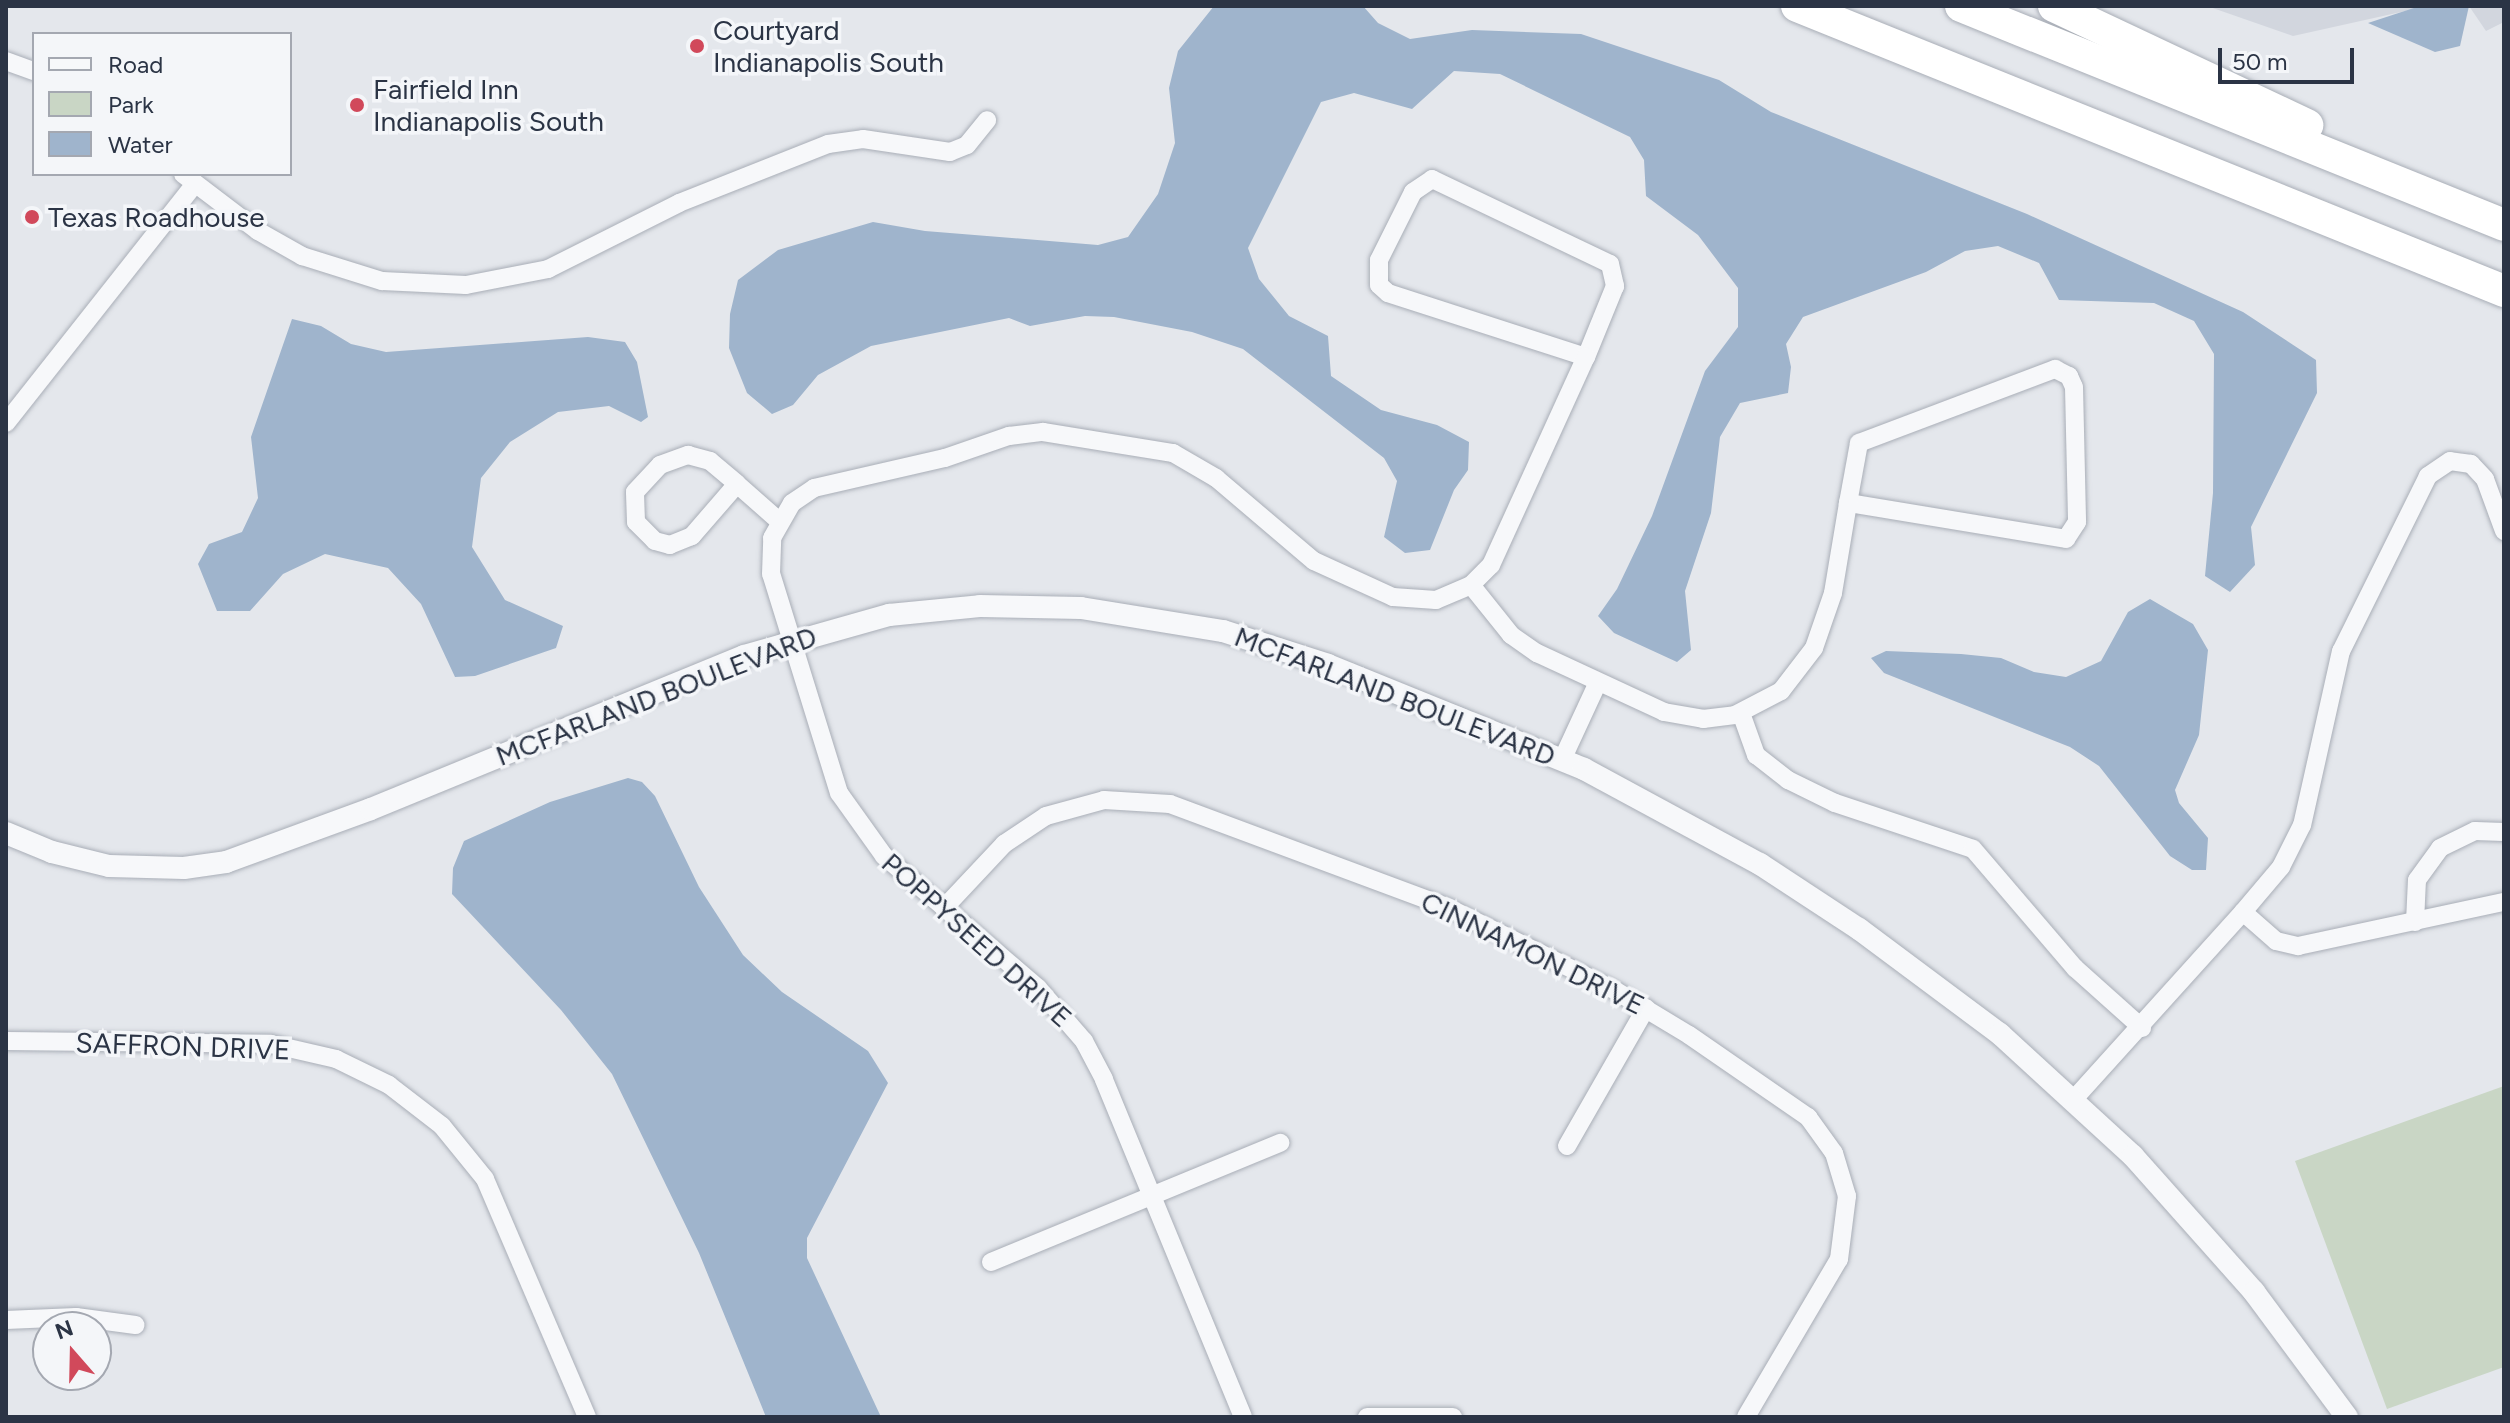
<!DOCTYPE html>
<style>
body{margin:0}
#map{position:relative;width:2510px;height:1423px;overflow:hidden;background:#e4e7ec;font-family:Figtree,sans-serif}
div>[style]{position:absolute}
.built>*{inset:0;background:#d2d6de}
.green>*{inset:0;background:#c9d6c5}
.water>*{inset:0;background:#9fb4cc}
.roads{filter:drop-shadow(0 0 2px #a9aeb7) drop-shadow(0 0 2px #a9aeb7)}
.minor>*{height:18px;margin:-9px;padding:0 9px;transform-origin:9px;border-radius:9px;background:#f7f8fa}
.tertiary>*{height:22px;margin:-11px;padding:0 11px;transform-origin:11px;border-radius:11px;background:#f7f8fa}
.motorway>*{height:32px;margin:-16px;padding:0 16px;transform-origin:16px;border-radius:16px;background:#fff}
.dots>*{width:22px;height:22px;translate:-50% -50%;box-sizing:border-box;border:4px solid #f4f6f9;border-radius:50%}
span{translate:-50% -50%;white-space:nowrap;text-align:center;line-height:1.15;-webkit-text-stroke:7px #f4f6f9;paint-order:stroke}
.poi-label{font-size:28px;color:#2b3445}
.left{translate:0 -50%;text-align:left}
.street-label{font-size:28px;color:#2b3445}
.frame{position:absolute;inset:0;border:8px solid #2b3445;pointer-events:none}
.legend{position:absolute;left:32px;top:32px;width:260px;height:144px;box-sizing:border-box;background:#f4f6f9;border:2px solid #a4a8b1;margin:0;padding:10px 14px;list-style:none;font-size:24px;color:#2b3445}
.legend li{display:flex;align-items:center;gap:16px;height:40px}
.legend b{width:40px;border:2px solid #a4a8b1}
.north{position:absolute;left:32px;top:1311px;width:80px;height:80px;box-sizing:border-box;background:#f4f6f9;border:2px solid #a4a8b1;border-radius:50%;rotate:340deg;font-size:22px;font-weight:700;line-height:32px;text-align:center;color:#2b3445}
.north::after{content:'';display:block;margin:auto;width:28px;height:36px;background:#d1495b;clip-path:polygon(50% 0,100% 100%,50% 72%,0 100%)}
.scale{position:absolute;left:2218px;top:48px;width:136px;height:36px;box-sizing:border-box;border:4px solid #2b3445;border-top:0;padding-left:10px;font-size:24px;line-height:28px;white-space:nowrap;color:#2b3445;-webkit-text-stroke:6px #f4f6f9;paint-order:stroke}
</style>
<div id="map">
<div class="built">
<i style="clip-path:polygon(2207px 6px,2428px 6px,2293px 36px)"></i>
<i style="clip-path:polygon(2469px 6px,2504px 6px,2504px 22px,2486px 31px)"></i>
</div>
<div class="green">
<i style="clip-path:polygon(2504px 1086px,2504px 1367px,2387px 1409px,2295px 1161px)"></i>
</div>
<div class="water">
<i style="clip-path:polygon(1214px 6px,1363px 6px,1378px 23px,1410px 39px,1472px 30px,1581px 34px,1719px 80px,1771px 112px,2027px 214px,2243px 312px,2316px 360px,2317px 393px,2251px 527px,2255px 565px,2230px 592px,2205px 576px,2213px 493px,2214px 354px,2194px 321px,2154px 303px,2059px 300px,2039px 263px,1998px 246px,1965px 251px,1926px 272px,1803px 317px,1786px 344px,1791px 367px,1788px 393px,1740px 403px,1720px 437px,1711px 513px,1685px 591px,1691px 650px,1677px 662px,1614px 633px,1598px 616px,1617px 589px,1652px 516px,1705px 371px,1738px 327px,1738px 288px,1698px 235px,1646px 196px,1644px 160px,1630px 137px,1500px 74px,1454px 71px,1412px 109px,1354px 93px,1321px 102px,1248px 248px,1259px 279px,1289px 316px,1328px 336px,1331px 376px,1381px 410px,1437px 425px,1469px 442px,1468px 470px,1454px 490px,1430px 550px,1405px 553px,1384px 537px,1397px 481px,1384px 458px,1243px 349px,1192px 332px,1114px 317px,1085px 316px,1030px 326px,1009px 318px,871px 346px,818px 375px,793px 405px,772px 414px,747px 393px,729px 348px,730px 314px,738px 280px,778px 250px,873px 222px,925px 231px,1098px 245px,1128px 237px,1158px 194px,1175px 143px,1169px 88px,1178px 51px)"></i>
<i style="clip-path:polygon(2420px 6px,2469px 6px,2460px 46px,2435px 52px,2368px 23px)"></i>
<i style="clip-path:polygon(292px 319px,321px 326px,351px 344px,386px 352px,588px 337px,625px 342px,637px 362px,648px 417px,641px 422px,609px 406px,558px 412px,510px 442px,481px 478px,472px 547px,505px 600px,563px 626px,556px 648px,475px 676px,455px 677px,421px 604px,388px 568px,325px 554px,283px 574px,250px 611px,217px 611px,198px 564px,209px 544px,242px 532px,258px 498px,251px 437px)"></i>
<i style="clip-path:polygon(2150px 599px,2193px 624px,2208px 650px,2199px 735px,2175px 790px,2179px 803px,2208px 838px,2206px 870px,2192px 870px,2170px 856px,2099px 766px,2070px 747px,1884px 673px,1871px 658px,1886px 651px,1961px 654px,2001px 658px,2034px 672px,2066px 677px,2101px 661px,2128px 612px)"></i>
<i style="clip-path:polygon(628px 778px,642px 782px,655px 796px,699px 887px,743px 955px,782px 992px,868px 1051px,888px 1083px,807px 1238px,807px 1258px,881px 1417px,766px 1417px,699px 1253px,612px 1074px,561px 1010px,452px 894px,453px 868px,464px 841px,550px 802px)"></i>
</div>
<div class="roads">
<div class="minor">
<i style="left:6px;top:61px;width:30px;rotate:20deg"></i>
<i style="left:183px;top:174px;width:94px;rotate:37.2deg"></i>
<i style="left:258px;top:231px;width:51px;rotate:29.6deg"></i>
<i style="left:302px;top:256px;width:84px;rotate:17.4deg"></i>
<i style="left:382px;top:281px;width:84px;rotate:2.7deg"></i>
<i style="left:466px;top:285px;width:84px;rotate:-11deg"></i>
<i style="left:548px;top:269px;width:147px;rotate:-26.7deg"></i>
<i style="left:679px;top:203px;width:160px;rotate:-21.6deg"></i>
<i style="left:828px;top:144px;width:35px;rotate:-8deg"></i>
<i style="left:863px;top:139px;width:88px;rotate:8.5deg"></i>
<i style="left:950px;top:152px;width:18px;rotate:-22deg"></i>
<i style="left:967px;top:145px;width:32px;rotate:-51deg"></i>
<i style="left:1432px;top:179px;width:197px;rotate:25.5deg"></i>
<i style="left:1610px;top:264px;width:23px;rotate:77deg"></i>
<i style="left:1615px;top:286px;width:77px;rotate:112.2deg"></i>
<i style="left:1586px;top:357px;width:208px;rotate:-162.1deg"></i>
<i style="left:1388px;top:293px;width:12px;rotate:-138deg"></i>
<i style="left:1379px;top:285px;width:25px;rotate:-90deg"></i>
<i style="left:1379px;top:260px;width:76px;rotate:-63.4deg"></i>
<i style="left:1413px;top:192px;width:23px;rotate:-34deg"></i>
<i style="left:2055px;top:369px;width:16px;rotate:27deg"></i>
<i style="left:2069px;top:376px;width:12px;rotate:66deg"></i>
<i style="left:2074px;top:387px;width:135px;rotate:88.7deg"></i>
<i style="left:2077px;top:522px;width:20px;rotate:123deg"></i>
<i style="left:2066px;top:539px;width:221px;rotate:-170.6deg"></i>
<i style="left:1848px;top:503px;width:61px;rotate:-79.6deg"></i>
<i style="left:1859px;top:443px;width:210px;rotate:-20.7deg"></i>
<i style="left:6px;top:423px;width:305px;rotate:-51.7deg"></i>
<i style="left:688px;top:455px;width:23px;rotate:15deg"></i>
<i style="left:710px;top:461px;width:35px;rotate:40deg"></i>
<i style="left:737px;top:484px;width:69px;rotate:130.9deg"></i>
<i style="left:692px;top:536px;width:24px;rotate:158deg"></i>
<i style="left:670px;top:545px;width:16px;rotate:-165deg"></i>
<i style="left:655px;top:541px;width:27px;rotate:-135deg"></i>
<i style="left:636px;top:522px;width:30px;rotate:-92deg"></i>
<i style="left:635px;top:492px;width:37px;rotate:-47deg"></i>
<i style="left:660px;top:465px;width:30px;rotate:-20deg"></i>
<i style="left:737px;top:484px;width:56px;rotate:41.4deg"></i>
<i style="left:2504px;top:531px;width:55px;rotate:-110.1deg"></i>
<i style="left:2485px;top:479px;width:21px;rotate:-133deg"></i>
<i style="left:2471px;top:464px;width:21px;rotate:-172deg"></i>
<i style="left:2450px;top:461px;width:27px;rotate:146deg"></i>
<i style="left:2428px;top:476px;width:195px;rotate:116.4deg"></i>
<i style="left:2341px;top:651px;width:178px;rotate:102.6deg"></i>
<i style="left:2302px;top:825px;width:47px;rotate:116.6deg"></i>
<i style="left:2281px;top:867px;width:59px;rotate:130.2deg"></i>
<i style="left:2243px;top:912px;width:44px;rotate:41.3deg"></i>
<i style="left:2276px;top:941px;width:23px;rotate:13deg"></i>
<i style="left:2298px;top:946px;width:211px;rotate:-12.1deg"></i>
<i style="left:1471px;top:585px;width:64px;rotate:51.3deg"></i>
<i style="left:1511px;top:635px;width:32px;rotate:35deg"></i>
<i style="left:1537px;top:653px;width:140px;rotate:24.9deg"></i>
<i style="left:1664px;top:712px;width:40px;rotate:10deg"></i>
<i style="left:1703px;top:719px;width:32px;rotate:-7deg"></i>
<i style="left:1735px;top:715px;width:52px;rotate:-27.6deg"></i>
<i style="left:1781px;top:691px;width:54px;rotate:-52.5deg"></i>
<i style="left:1814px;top:648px;width:58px;rotate:-70.9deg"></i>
<i style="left:1833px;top:593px;width:91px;rotate:-80.5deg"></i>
<i style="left:1741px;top:713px;width:45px;rotate:70.3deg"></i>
<i style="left:1756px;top:755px;width:41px;rotate:38deg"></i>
<i style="left:1788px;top:780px;width:52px;rotate:26.1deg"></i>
<i style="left:1835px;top:803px;width:145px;rotate:18.4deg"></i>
<i style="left:1973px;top:849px;width:157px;rotate:49.4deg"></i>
<i style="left:2075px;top:968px;width:90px;rotate:41.8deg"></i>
<i style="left:1562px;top:760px;width:86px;rotate:-65.2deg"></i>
<i style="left:944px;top:908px;width:88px;rotate:-46.8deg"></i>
<i style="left:1004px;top:844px;width:50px;rotate:-33.7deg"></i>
<i style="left:1046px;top:816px;width:60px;rotate:-15.4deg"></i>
<i style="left:1104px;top:800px;width:66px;rotate:3.5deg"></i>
<i style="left:1170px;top:804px;width:298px;rotate:20.4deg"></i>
<i style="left:1449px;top:908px;width:186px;rotate:26.4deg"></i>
<i style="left:1616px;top:991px;width:85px;rotate:31.1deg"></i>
<i style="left:1689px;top:1035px;width:145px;rotate:34.6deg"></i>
<i style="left:1808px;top:1117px;width:44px;rotate:54.2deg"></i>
<i style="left:1834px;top:1153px;width:45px;rotate:73.2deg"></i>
<i style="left:1847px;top:1196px;width:64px;rotate:97.2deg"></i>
<i style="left:1839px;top:1259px;width:183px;rotate:120.5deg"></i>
<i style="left:2415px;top:922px;width:42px;rotate:-87.3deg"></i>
<i style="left:2417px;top:880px;width:39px;rotate:-54deg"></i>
<i style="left:2440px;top:848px;width:39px;rotate:-26deg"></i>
<i style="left:2475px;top:831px;width:29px;rotate:2deg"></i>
<i style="left:6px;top:1041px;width:265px;rotate:0.6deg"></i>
<i style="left:271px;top:1044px;width:67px;rotate:13deg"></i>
<i style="left:336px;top:1059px;width:59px;rotate:26.1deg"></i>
<i style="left:389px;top:1085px;width:67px;rotate:37.7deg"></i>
<i style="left:442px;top:1126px;width:68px;rotate:50.9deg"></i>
<i style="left:485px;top:1179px;width:259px;rotate:66.8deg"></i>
<i style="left:2074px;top:1099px;width:252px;rotate:-47.9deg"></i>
<i style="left:1567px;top:1146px;width:159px;rotate:-60.2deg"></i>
<i style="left:991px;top:1262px;width:313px;rotate:-22.4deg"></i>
<i style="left:6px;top:1320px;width:70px;rotate:-2.5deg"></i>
<i style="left:76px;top:1317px;width:60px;rotate:7.7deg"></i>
<i style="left:1243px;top:1417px;width:365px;rotate:-112.4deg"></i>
<i style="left:1104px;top:1079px;width:43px;rotate:-117.8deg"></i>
<i style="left:1084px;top:1041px;width:70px;rotate:-131deg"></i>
<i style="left:1038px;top:988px;width:203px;rotate:-139.4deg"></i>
<i style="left:884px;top:856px;width:77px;rotate:-125.5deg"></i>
<i style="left:839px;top:793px;width:229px;rotate:-107.2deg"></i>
<i style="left:771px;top:574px;width:36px;rotate:-88deg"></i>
<i style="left:772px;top:538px;width:40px;rotate:-60.3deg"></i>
<i style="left:792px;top:503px;width:27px;rotate:-34deg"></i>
<i style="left:814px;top:488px;width:134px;rotate:-12.9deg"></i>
<i style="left:945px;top:458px;width:68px;rotate:-19deg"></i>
<i style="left:1009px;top:436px;width:34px;rotate:-7deg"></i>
<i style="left:1043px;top:432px;width:132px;rotate:9.2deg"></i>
<i style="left:1173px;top:453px;width:50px;rotate:30.2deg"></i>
<i style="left:1216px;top:478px;width:128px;rotate:40.3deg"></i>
<i style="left:1314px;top:561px;width:87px;rotate:24.5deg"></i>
<i style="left:1393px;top:597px;width:43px;rotate:4deg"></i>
<i style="left:1436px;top:600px;width:38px;rotate:-23deg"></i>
<i style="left:1471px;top:585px;width:28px;rotate:-45deg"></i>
<i style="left:1491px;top:565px;width:229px;rotate:-65.5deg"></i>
<i style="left:1367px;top:1417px;width:86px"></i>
</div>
<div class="tertiary">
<i style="left:6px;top:833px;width:50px;rotate:22.4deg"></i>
<i style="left:52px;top:852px;width:59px;rotate:13.8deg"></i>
<i style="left:109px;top:866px;width:75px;rotate:1.5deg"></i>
<i style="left:184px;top:868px;width:42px;rotate:-8.1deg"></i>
<i style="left:226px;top:862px;width:154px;rotate:-20.1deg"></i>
<i style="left:371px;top:809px;width:403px;rotate:-22.3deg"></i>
<i style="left:744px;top:656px;width:151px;rotate:-15.8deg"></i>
<i style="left:889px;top:615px;width:91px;rotate:-5.6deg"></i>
<i style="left:980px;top:606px;width:101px;rotate:1.1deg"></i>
<i style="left:1081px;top:608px;width:144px;rotate:9.2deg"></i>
<i style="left:1223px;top:631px;width:110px;rotate:17.9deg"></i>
<i style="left:1328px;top:665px;width:276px;rotate:22.1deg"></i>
<i style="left:1584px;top:769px;width:200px;rotate:28.4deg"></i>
<i style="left:1760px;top:864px;width:118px;rotate:33.3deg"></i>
<i style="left:1859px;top:929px;width:176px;rotate:36.7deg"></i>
<i style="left:2000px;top:1034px;width:180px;rotate:42.5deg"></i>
<i style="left:2133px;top:1156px;width:182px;rotate:48.3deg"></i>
<i style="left:2254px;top:1292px;width:156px;rotate:53.4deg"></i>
</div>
<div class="motorway">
<i style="left:1797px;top:6px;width:762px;rotate:21.95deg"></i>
<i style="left:1961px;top:6px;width:585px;rotate:21.96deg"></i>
<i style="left:2054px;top:6px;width:280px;rotate:25.2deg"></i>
</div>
</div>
<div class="dots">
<i style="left:697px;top:46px;background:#d1495b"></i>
<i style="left:357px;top:105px;background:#d1495b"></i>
<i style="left:32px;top:217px;background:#d1495b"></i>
</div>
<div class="poi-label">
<span class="left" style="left:713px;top:46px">Courtyard<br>Indianapolis South</span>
<span class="left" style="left:373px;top:105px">Fairfield Inn<br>Indianapolis South</span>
<span class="left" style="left:48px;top:217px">Texas Roadhouse</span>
</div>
<div class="street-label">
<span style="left:656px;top:696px;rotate:-21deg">MCFARLAND BOULEVARD</span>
<span style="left:1395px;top:696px;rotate:21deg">MCFARLAND BOULEVARD</span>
<span style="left:977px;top:940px;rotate:42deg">POPPYSEED DRIVE</span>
<span style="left:1533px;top:953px;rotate:26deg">CINNAMON DRIVE</span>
<span style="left:183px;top:1046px;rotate:2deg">SAFFRON DRIVE</span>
</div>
<div class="frame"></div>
<ul class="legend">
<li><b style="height:10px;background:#f7f8fa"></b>Road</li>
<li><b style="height:22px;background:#c9d6c5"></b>Park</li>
<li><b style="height:22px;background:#9fb4cc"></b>Water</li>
</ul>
<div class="north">N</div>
<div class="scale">50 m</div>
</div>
